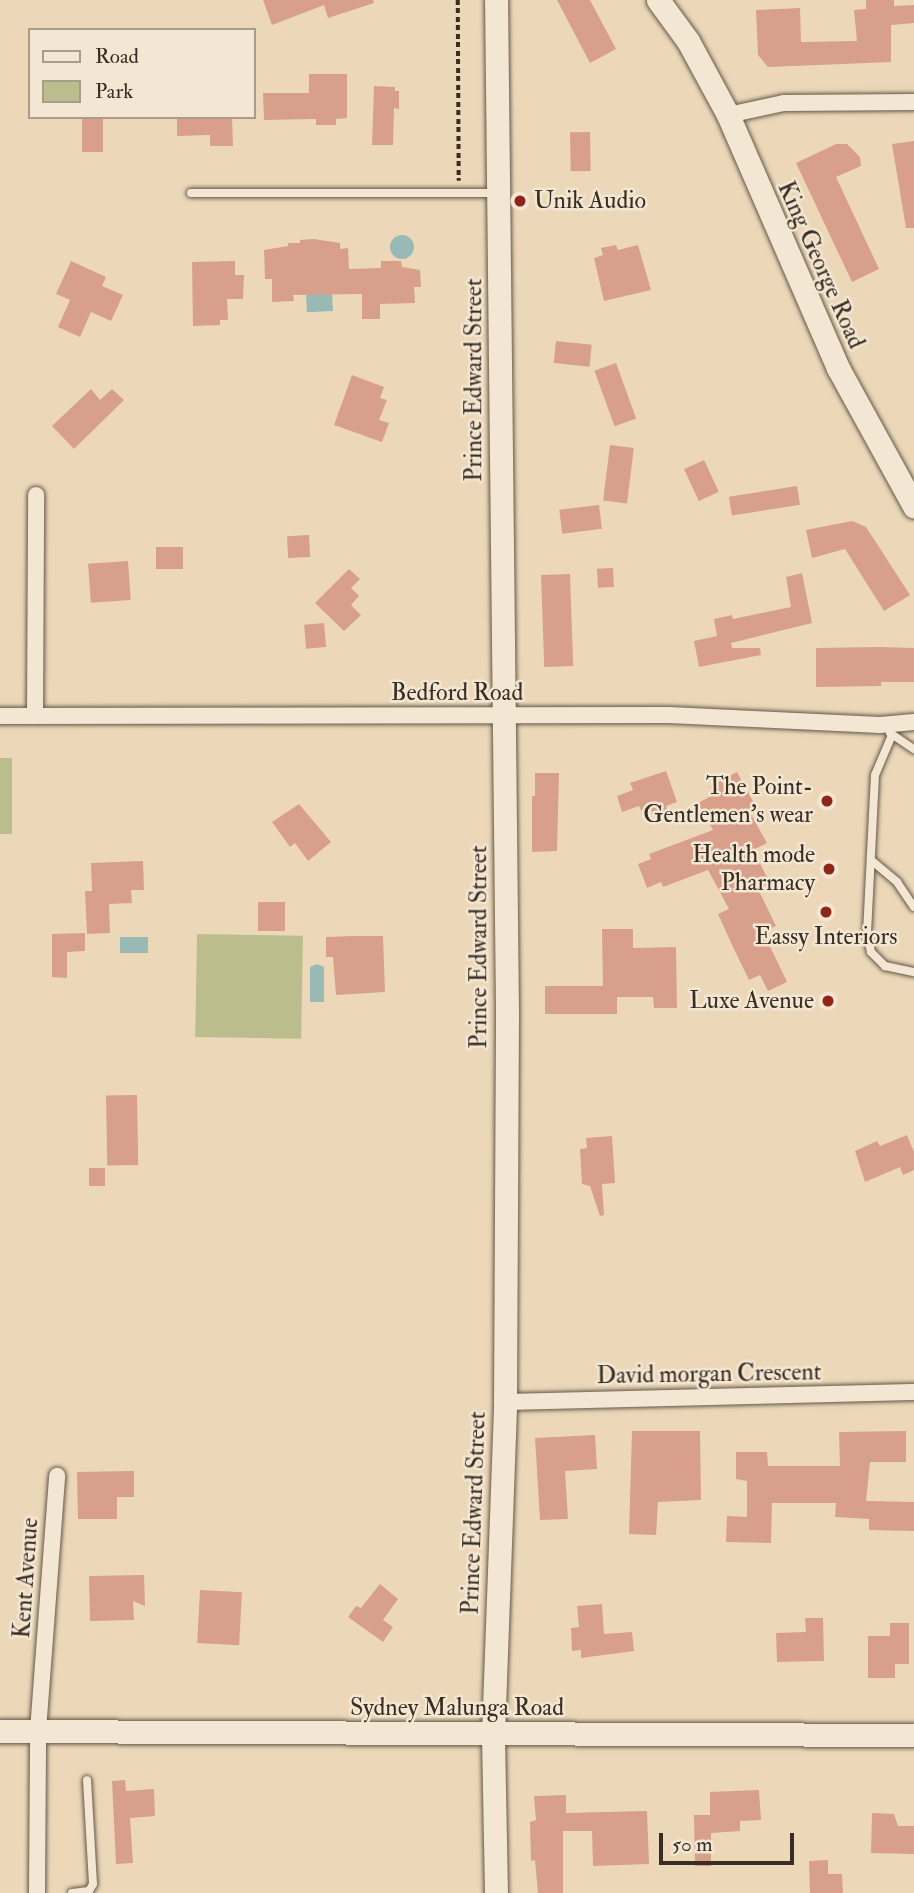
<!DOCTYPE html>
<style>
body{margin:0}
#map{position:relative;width:914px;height:1893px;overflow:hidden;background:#ecd8b9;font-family:"IM FELL Double Pica",serif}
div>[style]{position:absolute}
.green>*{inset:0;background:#bbbe8c;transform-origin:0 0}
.water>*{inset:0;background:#99b9b5;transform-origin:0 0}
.round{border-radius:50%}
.building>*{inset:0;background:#d8a08b;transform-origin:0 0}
.path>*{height:3.5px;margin-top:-1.75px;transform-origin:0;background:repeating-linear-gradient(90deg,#372d22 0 5px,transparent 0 8.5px)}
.roads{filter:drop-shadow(0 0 2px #645848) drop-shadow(0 0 2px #645848)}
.lane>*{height:8px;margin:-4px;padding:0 4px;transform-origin:4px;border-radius:4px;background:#f3e6d2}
.street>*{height:16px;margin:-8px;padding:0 8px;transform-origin:8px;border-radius:8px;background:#f3e6d2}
.secondary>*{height:23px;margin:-11.5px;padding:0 11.5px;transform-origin:11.5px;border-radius:11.5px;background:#f3e6d2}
.dots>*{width:19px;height:19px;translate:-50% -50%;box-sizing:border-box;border:4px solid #f3e6d2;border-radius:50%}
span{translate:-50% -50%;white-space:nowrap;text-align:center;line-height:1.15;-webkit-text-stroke:5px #f3e6d2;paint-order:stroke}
.poi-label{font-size:24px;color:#372d22}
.left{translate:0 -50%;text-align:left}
.right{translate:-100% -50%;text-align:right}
.street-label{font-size:24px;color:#372d22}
.legend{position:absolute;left:28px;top:28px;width:228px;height:91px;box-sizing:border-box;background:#f3e6d2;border:2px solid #a89c8c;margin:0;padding:9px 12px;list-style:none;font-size:21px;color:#372d22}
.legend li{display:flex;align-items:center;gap:14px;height:35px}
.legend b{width:35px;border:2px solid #a89c8c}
.scale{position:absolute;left:659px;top:1833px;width:135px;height:32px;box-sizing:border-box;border:4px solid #372d22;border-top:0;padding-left:9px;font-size:21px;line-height:24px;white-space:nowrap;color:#372d22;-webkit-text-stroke:5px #f3e6d2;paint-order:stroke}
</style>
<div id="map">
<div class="green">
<i style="left:12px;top:758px;width:76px;height:12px;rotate:90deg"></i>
<i style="left:197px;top:934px;width:106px;height:103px;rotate:1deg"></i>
</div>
<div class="water">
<i class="round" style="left:390px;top:235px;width:24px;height:24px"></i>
<i style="left:332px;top:293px;width:18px;height:26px;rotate:87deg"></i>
<i style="left:120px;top:937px;width:28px;height:16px"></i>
<i style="clip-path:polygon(317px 964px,324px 967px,324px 1002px,310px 1002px,310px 967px)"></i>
</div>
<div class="building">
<i style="clip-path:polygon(263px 0,373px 0,374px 3px,328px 18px,324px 5px,272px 25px)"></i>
<i style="clip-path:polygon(557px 0,590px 0,616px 49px,590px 63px)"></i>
<i style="clip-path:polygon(866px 0,894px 0,894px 6px,914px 5px,914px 23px,891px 25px,891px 62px,768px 67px,758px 55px,756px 10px,800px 8px,801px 42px,857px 41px,854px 10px,866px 9px)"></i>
<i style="clip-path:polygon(309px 74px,347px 74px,347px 118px,336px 119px,336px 125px,316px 125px,316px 119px,264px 120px,263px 93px,309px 93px)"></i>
<i style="clip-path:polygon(374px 86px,395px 87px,395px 91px,399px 91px,399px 109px,394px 108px,393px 145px,372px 145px)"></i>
<i style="left:82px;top:117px;width:21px;height:35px"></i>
<i style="clip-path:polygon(177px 117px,232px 117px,233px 146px,210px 146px,210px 135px,177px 136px)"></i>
<i style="left:590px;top:132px;width:39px;height:20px;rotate:89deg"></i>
<i style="clip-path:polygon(914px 141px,914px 228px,906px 228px,892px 144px)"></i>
<i style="clip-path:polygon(836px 144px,847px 144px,860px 157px,861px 166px,836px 177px,879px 269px,852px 282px,796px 163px)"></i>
<i style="clip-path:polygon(314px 239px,340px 243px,340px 249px,348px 248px,349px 269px,381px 268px,381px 261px,401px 261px,402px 267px,420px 270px,421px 287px,414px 287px,415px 303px,380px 304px,380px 319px,362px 319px,362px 294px,293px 295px,294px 301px,272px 302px,272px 279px,265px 279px,264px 250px,288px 246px,288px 243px,300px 243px,300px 240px)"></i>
<i style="clip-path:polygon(616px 245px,618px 250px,638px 245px,651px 290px,604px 301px,594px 258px,603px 255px,601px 248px)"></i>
<i style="clip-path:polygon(71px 261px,106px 277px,102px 286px,123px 295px,111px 321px,91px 312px,80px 337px,58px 327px,70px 300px,56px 294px)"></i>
<i style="clip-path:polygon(235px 261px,235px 275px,244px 275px,243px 299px,227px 299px,228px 320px,220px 320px,220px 325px,193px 326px,192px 262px)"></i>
<i style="left:556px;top:341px;width:36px;height:22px;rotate:6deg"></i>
<i style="left:616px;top:363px;width:59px;height:23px;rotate:70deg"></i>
<i style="clip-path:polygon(352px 375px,384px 387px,380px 398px,387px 400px,379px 420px,389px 423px,382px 442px,334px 425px)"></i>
<i style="clip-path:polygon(91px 389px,100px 400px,112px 389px,124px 400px,74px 449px,52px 426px)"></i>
<i style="left:610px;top:445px;width:24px;height:56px;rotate:7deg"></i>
<i style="left:704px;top:460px;width:35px;height:22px;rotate:65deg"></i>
<i style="left:797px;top:486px;width:19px;height:69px;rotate:81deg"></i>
<i style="left:599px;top:505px;width:24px;height:40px;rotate:83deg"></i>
<i style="clip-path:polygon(852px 521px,866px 527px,910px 595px,884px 611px,845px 549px,812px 558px,806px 530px)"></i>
<i style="left:309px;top:535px;width:22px;height:22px;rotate:87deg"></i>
<i style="left:156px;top:547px;width:27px;height:22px"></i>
<i style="left:128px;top:561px;width:39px;height:40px;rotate:86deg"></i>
<i style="left:613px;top:568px;width:19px;height:16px;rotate:87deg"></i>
<i style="clip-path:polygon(349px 569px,360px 579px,351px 588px,359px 596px,351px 605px,361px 615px,344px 631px,315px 603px)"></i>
<i style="clip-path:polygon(802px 573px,812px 623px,731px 643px,732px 648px,760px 648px,761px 655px,699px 667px,694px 641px,717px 636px,714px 619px,732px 615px,733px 619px,791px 607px,786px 577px)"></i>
<i style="left:570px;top:574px;width:92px;height:29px;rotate:88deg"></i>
<i style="left:324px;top:623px;width:24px;height:20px;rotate:85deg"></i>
<i style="clip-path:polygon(880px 647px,914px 648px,914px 682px,881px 682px,881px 686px,816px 687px,816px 648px)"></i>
<i style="clip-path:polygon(666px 771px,677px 802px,666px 806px,668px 811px,654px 816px,651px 809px,642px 812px,639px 806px,622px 812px,617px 796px,633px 790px,630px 783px)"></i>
<i style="clip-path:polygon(737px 772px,755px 805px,748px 809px,767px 843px,753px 850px,770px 883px,758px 889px,776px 926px,763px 932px,787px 982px,768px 991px,760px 975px,749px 980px,733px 947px,718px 914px,729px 909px,708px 870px,663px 887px,661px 882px,647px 888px,638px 864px,651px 859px,649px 854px,713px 830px,698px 803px,715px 794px,710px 786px)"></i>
<i style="clip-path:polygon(535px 773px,559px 773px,557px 851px,532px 852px,532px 796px,535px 796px)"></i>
<i style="clip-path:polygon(299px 804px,331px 842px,308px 861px,295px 843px,290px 847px,272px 822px)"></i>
<i style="clip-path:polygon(143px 861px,144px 890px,131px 890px,132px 903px,109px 904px,110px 933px,87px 934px,85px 891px,92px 891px,91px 863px)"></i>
<i style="left:258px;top:902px;width:27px;height:29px"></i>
<i style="clip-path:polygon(602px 929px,633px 929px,633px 948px,676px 947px,677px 1008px,654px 1008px,653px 997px,617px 997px,617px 1014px,545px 1014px,545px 986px,603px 986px)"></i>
<i style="clip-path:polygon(85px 933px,85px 951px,67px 952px,67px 978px,52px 977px,52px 934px)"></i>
<i style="clip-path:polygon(353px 936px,383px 936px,385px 992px,336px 995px,333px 957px,326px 957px,326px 937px)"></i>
<i style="left:137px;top:1095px;width:70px;height:31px;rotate:89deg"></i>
<i style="clip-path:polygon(907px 1135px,914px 1152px,914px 1170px,903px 1175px,900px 1167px,865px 1182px,855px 1151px,877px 1141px,880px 1146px)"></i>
<i style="clip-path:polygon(612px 1136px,615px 1183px,602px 1184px,604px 1215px,600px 1216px,590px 1186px,582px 1184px,580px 1149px,587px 1148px,586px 1138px)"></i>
<i style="left:89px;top:1168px;width:16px;height:18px"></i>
<i style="clip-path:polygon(632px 1431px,700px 1431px,701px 1500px,658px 1502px,656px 1535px,629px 1534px)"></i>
<i style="clip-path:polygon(906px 1431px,906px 1462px,870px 1462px,866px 1501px,914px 1502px,914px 1531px,869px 1530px,869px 1519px,835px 1517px,836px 1503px,772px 1503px,771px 1543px,726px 1542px,727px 1516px,747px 1517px,747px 1481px,736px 1479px,736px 1452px,767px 1452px,768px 1466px,840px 1466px,839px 1432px)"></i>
<i style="clip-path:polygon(595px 1435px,597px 1469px,565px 1471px,568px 1519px,540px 1520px,535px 1438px)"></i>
<i style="clip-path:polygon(134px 1471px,134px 1497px,117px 1497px,117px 1519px,78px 1519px,77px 1472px)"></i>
<i style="clip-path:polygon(144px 1575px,145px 1606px,133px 1601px,134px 1620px,90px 1621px,89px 1576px)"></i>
<i style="clip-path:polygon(380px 1584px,398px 1599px,383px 1620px,393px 1627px,383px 1642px,348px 1617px,356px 1606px,361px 1608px)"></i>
<i style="left:200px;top:1590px;width:42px;height:53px;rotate:3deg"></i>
<i style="clip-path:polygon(602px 1604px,604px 1634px,632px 1632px,634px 1651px,581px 1658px,581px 1650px,572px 1651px,571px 1628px,579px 1627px,577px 1606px)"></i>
<i style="clip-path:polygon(805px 1618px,823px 1618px,824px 1661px,777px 1662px,776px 1633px,806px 1632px)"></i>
<i style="clip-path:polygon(890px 1623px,909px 1623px,909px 1664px,895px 1664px,895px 1678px,868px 1678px,868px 1636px,890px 1636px)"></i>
<i style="clip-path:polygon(125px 1780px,126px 1791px,154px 1789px,155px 1816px,130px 1818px,133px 1863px,116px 1864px,112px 1781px)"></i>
<i style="clip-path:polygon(759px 1790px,761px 1820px,740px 1821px,740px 1831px,711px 1833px,711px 1866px,695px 1866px,694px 1815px,710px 1815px,710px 1792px)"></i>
<i style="clip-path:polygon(566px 1795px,566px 1813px,647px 1811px,649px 1864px,593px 1866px,592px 1831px,563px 1831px,563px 1893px,538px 1893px,535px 1860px,531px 1861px,530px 1822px,536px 1820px,534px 1796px)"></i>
<i style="clip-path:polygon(872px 1813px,894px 1814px,898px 1826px,914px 1826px,914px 1854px,871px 1853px)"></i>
<i style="clip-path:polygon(828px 1860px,828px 1874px,842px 1874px,843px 1893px,810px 1893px,809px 1861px)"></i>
</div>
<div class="path">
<i style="left:458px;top:0;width:181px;rotate:89.7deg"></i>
</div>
<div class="roads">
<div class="lane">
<i style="left:191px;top:193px;width:305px"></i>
<i style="left:890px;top:733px;width:29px;rotate:34deg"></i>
<i style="left:892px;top:735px;width:43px;rotate:113deg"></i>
<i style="left:875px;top:775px;width:158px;rotate:92.9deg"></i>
<i style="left:867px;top:933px;width:19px;rotate:78deg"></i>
<i style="left:871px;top:952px;width:20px;rotate:45deg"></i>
<i style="left:885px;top:966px;width:30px;rotate:12deg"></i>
<i style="left:871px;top:860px;width:34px;rotate:40deg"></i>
<i style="left:897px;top:882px;width:30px;rotate:56deg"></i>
<i style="left:72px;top:1893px;width:17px;rotate:-7deg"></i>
<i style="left:89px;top:1891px;width:8px;rotate:-60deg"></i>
<i style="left:93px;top:1884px;width:104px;rotate:-93.3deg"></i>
</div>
<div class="street">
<i style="left:728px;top:115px;width:57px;rotate:-12.1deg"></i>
<i style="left:784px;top:103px;width:130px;rotate:-0.4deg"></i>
<i style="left:0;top:716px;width:669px;rotate:-0.09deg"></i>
<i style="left:669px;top:715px;width:211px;rotate:2.7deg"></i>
<i style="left:880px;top:725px;width:34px;rotate:-5deg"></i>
<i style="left:35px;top:716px;width:221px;rotate:-89.7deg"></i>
<i style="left:505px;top:1402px;width:409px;rotate:-1.4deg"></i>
<i style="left:37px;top:1893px;width:162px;rotate:-89.6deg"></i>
<i style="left:38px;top:1731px;width:256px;rotate:-85.7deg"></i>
</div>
<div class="secondary">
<i style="left:658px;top:0;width:51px;rotate:53.8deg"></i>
<i style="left:688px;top:41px;width:84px;rotate:61.6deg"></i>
<i style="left:728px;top:115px;width:276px;rotate:66.5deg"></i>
<i style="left:838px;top:368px;width:158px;rotate:61.2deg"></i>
<i style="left:0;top:1731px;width:914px;rotate:0.25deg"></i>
<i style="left:496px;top:1893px;width:158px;rotate:-91.1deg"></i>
<i style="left:493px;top:1735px;width:333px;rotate:-87.9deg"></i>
<i style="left:505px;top:1402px;width:392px;rotate:-89.7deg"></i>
<i style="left:507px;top:1010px;width:1010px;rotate:-90.62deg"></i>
</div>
</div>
<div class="dots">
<i style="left:520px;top:201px;background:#8f2418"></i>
<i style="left:827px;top:801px;background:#8f2418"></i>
<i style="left:829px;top:869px;background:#8f2418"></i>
<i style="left:826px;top:912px;background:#8f2418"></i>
<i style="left:828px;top:1001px;background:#8f2418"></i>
</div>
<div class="poi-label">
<span class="left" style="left:534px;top:201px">Unik Audio</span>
<span class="right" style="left:813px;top:801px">The Point-<br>Gentlemen's wear</span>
<span class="right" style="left:815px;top:869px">Health mode<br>Pharmacy</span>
<span style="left:826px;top:937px">Eassy Interiors</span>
<span class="right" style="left:814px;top:1001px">Luxe Avenue</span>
</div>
<div class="street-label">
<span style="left:821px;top:265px;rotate:66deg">King George Road</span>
<span style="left:474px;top:380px;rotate:-90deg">Prince Edward Street</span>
<span style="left:457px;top:693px">Bedford Road</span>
<span style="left:479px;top:947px;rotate:-90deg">Prince Edward Street</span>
<span style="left:709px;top:1374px;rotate:-1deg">David morgan Crescent</span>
<span style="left:474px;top:1513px;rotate:-88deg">Prince Edward Street</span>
<span style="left:26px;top:1578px;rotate:-86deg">Kent Avenue</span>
<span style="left:457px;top:1708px">Sydney Malunga Road</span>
</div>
<ul class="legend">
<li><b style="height:9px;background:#f3e6d2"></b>Road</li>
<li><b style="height:19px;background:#bbbe8c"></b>Park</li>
</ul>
<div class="scale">50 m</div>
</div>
